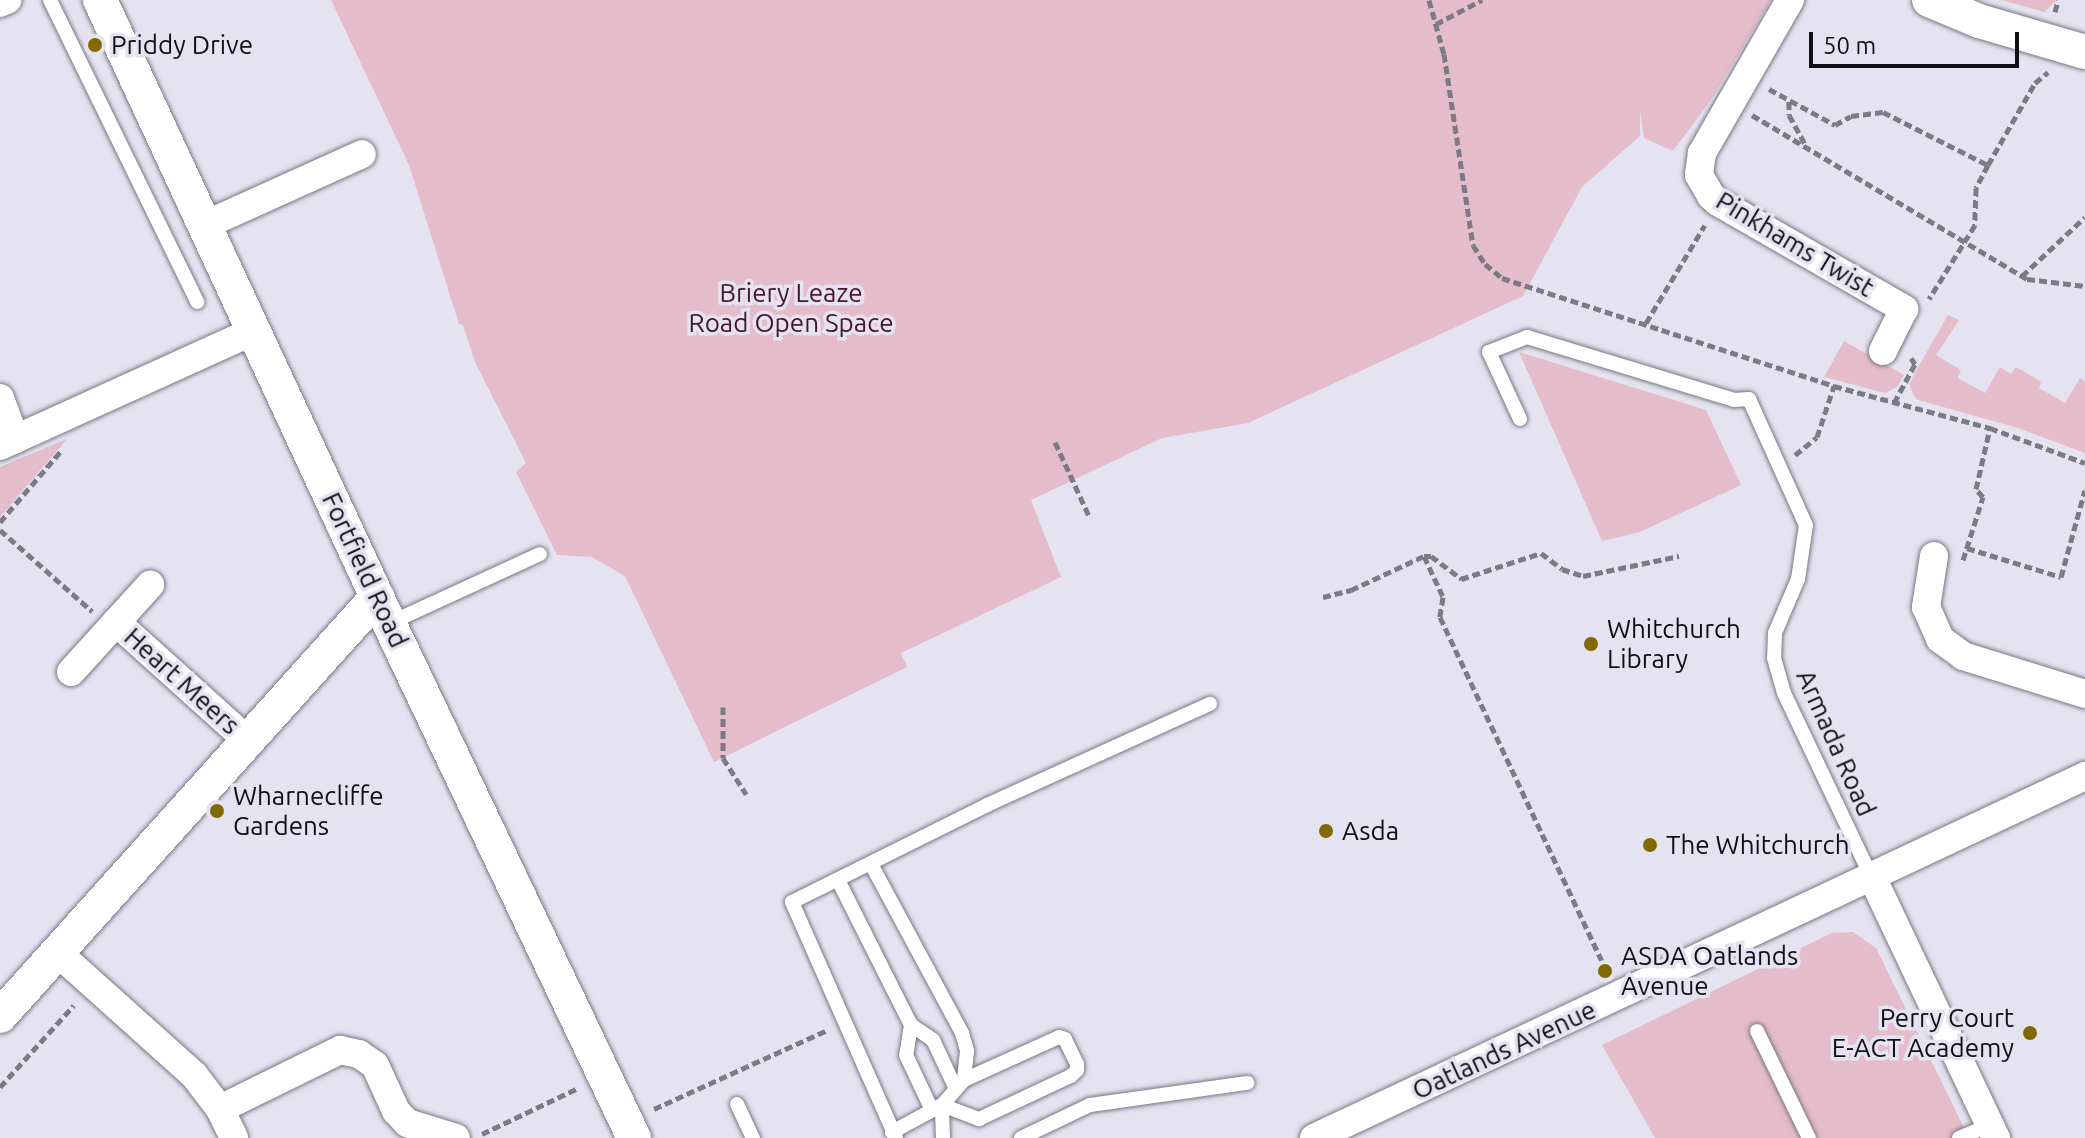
<!DOCTYPE html>
<style>
body{margin:0}
#map{position:relative;width:2085px;height:1138px;overflow:hidden;background:#e5e3f1;font-family:Ubuntu,sans-serif}
div>[style]{position:absolute}
.green>*{inset:0;background:#e5bcc9}
.path>*{height:5px;margin-top:-2.5px;transform-origin:0;background:repeating-linear-gradient(90deg,#7c7a84 0 8px,transparent 0 12px)}
.roads{filter:drop-shadow(0 0 2px #797784) drop-shadow(0 0 2px #797784)}
.service>*{height:14px;margin:-7px;padding:0 7px;transform-origin:7px;border-radius:7px;background:#fff}
.minor>*{height:28px;margin:-14px;padding:0 14px;transform-origin:14px;border-radius:14px;background:#fff}
.tertiary>*{height:34px;margin:-17px;padding:0 17px;transform-origin:17px;border-radius:17px;background:#fff}
.dots>*{width:22px;height:22px;translate:-50% -50%;box-sizing:border-box;border:4px solid #e5e3f1;border-radius:50%}
span{translate:-50% -50%;white-space:nowrap;text-align:center;line-height:1.15;-webkit-text-stroke:7px #e5e3f1;paint-order:stroke}
.poi-label{font-size:26px;color:#100f14}
.left{translate:0 -50%;text-align:left}
.right{translate:-100% -50%;text-align:right}
.street-label{font-size:26px;color:#100f14}
.park-label{font-size:26px;color:#49162c}
.scale{position:absolute;left:1809px;top:32px;width:210px;height:36px;box-sizing:border-box;border:4px solid #100f14;border-top:0;padding-left:10px;font-size:24px;line-height:28px;white-space:nowrap;color:#100f14;-webkit-text-stroke:6px #e5e3f1;paint-order:stroke}
</style>
<div id="map">
<div class="green">
<i style="clip-path:polygon(331px 0,1771px 0,1711px 100px,1673px 151px,1644px 138px,1640px 111px,1640px 136px,1582px 187px,1523px 296px,1248px 423px,1162px 438px,1031px 500px,1061px 577px,901px 653px,907px 667px,714px 762px,625px 576px,592px 557px,557px 555px,516px 472px,526px 463px,475px 362px,463px 325px,459px 324px,409px 165px)"></i>
<i style="clip-path:polygon(2002px 0,2057px 0,2044px 12px)"></i>
<i style="clip-path:polygon(1948px 315px,1959px 320px,1936px 355px,1961px 370px,1958px 378px,1985px 393px,2000px 367px,2011px 374px,2016px 367px,2041px 382px,2039px 388px,2065px 403px,2080px 378px,2085px 381px,2085px 453px,2018px 428px,1918px 400px,1913px 395px,1910px 384px,1913px 376px)"></i>
<i style="clip-path:polygon(1844px 341px,1904px 375px,1897px 387px,1885px 393px,1824px 377px)"></i>
<i style="clip-path:polygon(1519px 352px,1706px 410px,1741px 485px,1640px 532px,1602px 541px)"></i>
<i style="clip-path:polygon(67px 439px,0 517px,0 467px)"></i>
<i style="clip-path:polygon(1853px 932px,1876px 948px,1969px 1138px,1655px 1138px,1602px 1045px,1832px 933px)"></i>
</div>
<div class="path">
<i style="left:1429px;top:0;width:56px;rotate:74.5deg"></i>
<i style="left:1444px;top:54px;width:193px;rotate:81.4deg"></i>
<i style="left:1473px;top:245px;width:22px;rotate:58deg"></i>
<i style="left:1485px;top:264px;width:22px;rotate:39deg"></i>
<i style="left:1502px;top:278px;width:349px;rotate:18deg"></i>
<i style="left:1834px;top:386px;width:162px;rotate:15.1deg"></i>
<i style="left:1990px;top:428px;width:101px;rotate:20.2deg"></i>
<i style="left:2055px;top:12px;width:12px;rotate:-76deg"></i>
<i style="left:1436px;top:24px;width:52px;rotate:-27.6deg"></i>
<i style="left:1769px;top:89px;width:75px;rotate:28.6deg"></i>
<i style="left:1835px;top:125px;width:18px;rotate:-29deg"></i>
<i style="left:1851px;top:116px;width:32px;rotate:-7deg"></i>
<i style="left:1883px;top:112px;width:118px;rotate:26.8deg"></i>
<i style="left:1988px;top:165px;width:26px;rotate:118deg"></i>
<i style="left:1976px;top:188px;width:37px;rotate:92deg"></i>
<i style="left:1975px;top:225px;width:87px;rotate:121.9deg"></i>
<i style="left:1789px;top:101px;width:14px;rotate:90deg"></i>
<i style="left:1789px;top:115px;width:37px;rotate:61deg"></i>
<i style="left:1752px;top:115px;width:320px;rotate:30.8deg"></i>
<i style="left:2027px;top:279px;width:58px;rotate:6.9deg"></i>
<i style="left:1988px;top:165px;width:95px;rotate:-60.2deg"></i>
<i style="left:2035px;top:83px;width:17px;rotate:-40deg"></i>
<i style="left:2022px;top:276px;width:86px;rotate:-43.1deg"></i>
<i style="left:1646px;top:323px;width:114px;rotate:-59deg"></i>
<i style="left:1894px;top:403px;width:44px;rotate:-61.7deg"></i>
<i style="left:1915px;top:364px;width:7px;rotate:-124deg"></i>
<i style="left:1055px;top:442px;width:84px;rotate:65.3deg"></i>
<i style="left:1795px;top:455px;width:28px;rotate:-39deg"></i>
<i style="left:1817px;top:437px;width:54px;rotate:-71.6deg"></i>
<i style="left:0;top:522px;width:95px;rotate:-49.3deg"></i>
<i style="left:0;top:530px;width:123px;rotate:41.4deg"></i>
<i style="left:1967px;top:548px;width:98px;rotate:17.1deg"></i>
<i style="left:2061px;top:577px;width:90px;rotate:-74.6deg"></i>
<i style="left:1424px;top:556px;width:45px;rotate:65.1deg"></i>
<i style="left:1443px;top:597px;width:20px;rotate:99deg"></i>
<i style="left:1440px;top:617px;width:390px;rotate:64.8deg"></i>
<i style="left:1963px;top:560px;width:66px;rotate:-72.4deg"></i>
<i style="left:1983px;top:497px;width:11px;rotate:-131deg"></i>
<i style="left:1976px;top:489px;width:63px;rotate:-77.1deg"></i>
<i style="left:1323px;top:597px;width:29px;rotate:-14deg"></i>
<i style="left:1351px;top:590px;width:81px;rotate:-25deg"></i>
<i style="left:1424px;top:556px;width:7px"></i>
<i style="left:1431px;top:556px;width:38px;rotate:37deg"></i>
<i style="left:1461px;top:579px;width:84px;rotate:-18deg"></i>
<i style="left:1541px;top:553px;width:26px;rotate:37deg"></i>
<i style="left:1562px;top:569px;width:22px;rotate:18deg"></i>
<i style="left:1583px;top:576px;width:98px;rotate:-11.8deg"></i>
<i style="left:723px;top:707px;width:51px;rotate:90deg"></i>
<i style="left:723px;top:758px;width:43px;rotate:57.4deg"></i>
<i style="left:0;top:1087px;width:110px;rotate:-47.9deg"></i>
<i style="left:654px;top:1109px;width:190px;rotate:-24.5deg"></i>
<i style="left:482px;top:1134px;width:106px;rotate:-25.6deg"></i>
</div>
<div class="roads">
<div class="service">
<i style="left:50px;top:0;width:336px;rotate:64deg"></i>
<i style="left:1520px;top:419px;width:74px;rotate:-114.8deg"></i>
<i style="left:1489px;top:352px;width:41px;rotate:-21.5deg"></i>
<i style="left:1527px;top:337px;width:216px;rotate:16.9deg"></i>
<i style="left:1734px;top:400px;width:15px;rotate:-4deg"></i>
<i style="left:1749px;top:399px;width:138px;rotate:65.7deg"></i>
<i style="left:1806px;top:525px;width:55px;rotate:98.4deg"></i>
<i style="left:1798px;top:579px;width:59px;rotate:113.1deg"></i>
<i style="left:1775px;top:633px;width:25px;rotate:92deg"></i>
<i style="left:1774px;top:658px;width:36px;rotate:74deg"></i>
<i style="left:1784px;top:693px;width:205px;rotate:64.6deg"></i>
<i style="left:390px;top:623px;width:165px;rotate:-24.7deg"></i>
<i style="left:871px;top:864px;width:192px;rotate:61.7deg"></i>
<i style="left:962px;top:1033px;width:19px;rotate:74deg"></i>
<i style="left:967px;top:1051px;width:29px;rotate:96deg"></i>
<i style="left:964px;top:1080px;width:33px;rotate:131deg"></i>
<i style="left:942px;top:1105px;width:57px;rotate:151.6deg"></i>
<i style="left:838px;top:880px;width:162px;rotate:63.3deg"></i>
<i style="left:911px;top:1025px;width:27px;rotate:34deg"></i>
<i style="left:933px;top:1040px;width:54px;rotate:64.9deg"></i>
<i style="left:911px;top:1025px;width:30px;rotate:99deg"></i>
<i style="left:906px;top:1055px;width:61px;rotate:64.7deg"></i>
<i style="left:1757px;top:1031px;width:119px;rotate:64.1deg"></i>
<i style="left:737px;top:1104px;width:38px;rotate:65deg"></i>
<i style="left:896px;top:1138px;width:258px;rotate:-113.8deg"></i>
<i style="left:792px;top:902px;width:218px;rotate:-26.4deg"></i>
<i style="left:987px;top:805px;width:245px;rotate:-24.4deg"></i>
<i style="left:943px;top:1138px;width:33px;rotate:-92deg"></i>
<i style="left:942px;top:1105px;width:40px;rotate:21deg"></i>
<i style="left:979px;top:1119px;width:102px;rotate:-25.1deg"></i>
<i style="left:1071px;top:1076px;width:8px;rotate:-45deg"></i>
<i style="left:1077px;top:1070px;width:6px;rotate:-90deg"></i>
<i style="left:1077px;top:1064px;width:28px;rotate:-116deg"></i>
<i style="left:1065px;top:1039px;width:6px;rotate:-162deg"></i>
<i style="left:1059px;top:1037px;width:104px;rotate:155.6deg"></i>
<i style="left:1021px;top:1138px;width:76px;rotate:-25.6deg"></i>
<i style="left:1090px;top:1105px;width:159px;rotate:-8deg"></i>
<i style="left:1959px;top:1138px;width:33px;rotate:-23deg"></i>
</div>
<div class="minor">
<i style="left:1790px;top:0;width:177px;rotate:119.9deg"></i>
<i style="left:1702px;top:153px;width:22px;rotate:98deg"></i>
<i style="left:1699px;top:175px;width:24px;rotate:60deg"></i>
<i style="left:1711px;top:196px;width:9px;rotate:41deg"></i>
<i style="left:1718px;top:202px;width:215px;rotate:29.9deg"></i>
<i style="left:1904px;top:309px;width:47px;rotate:116.6deg"></i>
<i style="left:0;top:3px;width:8px;rotate:-23deg"></i>
<i style="left:205px;top:225px;width:172px;rotate:-24.3deg"></i>
<i style="left:0;top:398px;width:44px;rotate:69.9deg"></i>
<i style="left:0;top:446px;width:278px;rotate:-24.4deg"></i>
<i style="left:1934px;top:556px;width:52px;rotate:98.9deg"></i>
<i style="left:1926px;top:607px;width:35px;rotate:66deg"></i>
<i style="left:1940px;top:639px;width:29px;rotate:36deg"></i>
<i style="left:1963px;top:656px;width:128px;rotate:17.3deg"></i>
<i style="left:116px;top:622px;width:176px;rotate:42deg"></i>
<i style="left:71px;top:672px;width:118px;rotate:-47.8deg"></i>
<i style="left:1873px;top:879px;width:287px;rotate:64.6deg"></i>
<i style="left:58px;top:953px;width:183px;rotate:41.9deg"></i>
<i style="left:194px;top:1075px;width:43px;rotate:52.6deg"></i>
<i style="left:220px;top:1109px;width:32px;rotate:64deg"></i>
<i style="left:220px;top:1109px;width:134px;rotate:-26.2deg"></i>
<i style="left:340px;top:1050px;width:19px;rotate:12deg"></i>
<i style="left:359px;top:1054px;width:19px;rotate:35deg"></i>
<i style="left:375px;top:1065px;width:51px;rotate:65.5deg"></i>
<i style="left:396px;top:1111px;width:16px;rotate:47deg"></i>
<i style="left:407px;top:1123px;width:51px;rotate:17deg"></i>
<i style="left:1314px;top:1138px;width:852px;rotate:-25.15deg"></i>
</div>
<div class="tertiary">
<i style="left:100px;top:0;width:687px;rotate:65.11deg"></i>
<i style="left:389px;top:623px;width:570px;rotate:64.56deg"></i>
<i style="left:1929px;top:0;width:54px;rotate:22.8deg"></i>
<i style="left:1979px;top:21px;width:110px;rotate:16.3deg"></i>
<i style="left:0;top:1016px;width:564px;rotate:-48.02deg"></i>
</div>
</div>
<div class="dots">
<i style="left:95px;top:45px;background:#816a02"></i>
<i style="left:1591px;top:644px;background:#816a02"></i>
<i style="left:217px;top:811px;background:#816a02"></i>
<i style="left:1326px;top:831px;background:#816a02"></i>
<i style="left:1650px;top:845px;background:#816a02"></i>
<i style="left:1605px;top:971px;background:#816a02"></i>
<i style="left:2030px;top:1033px;background:#816a02"></i>
</div>
<div class="poi-label">
<span class="left" style="left:111px;top:45px">Priddy Drive</span>
<span class="left" style="left:1607px;top:644px">Whitchurch<br>Library</span>
<span class="left" style="left:233px;top:811px">Wharnecliffe<br>Gardens</span>
<span class="left" style="left:1342px;top:831px">Asda</span>
<span class="left" style="left:1666px;top:845px">The Whitchurch</span>
<span class="left" style="left:1621px;top:971px">ASDA Oatlands<br>Avenue</span>
<span class="right" style="left:2014px;top:1033px">Perry Court<br>E-ACT Academy</span>
</div>
<div class="street-label">
<span style="left:1795px;top:244px;rotate:31deg">Pinkhams Twist</span>
<span style="left:365px;top:570px;rotate:65deg">Fortfield Road</span>
<span style="left:182px;top:681px;rotate:42deg">Heart Meers</span>
<span style="left:1836px;top:743px;rotate:66deg">Armada Road</span>
<span style="left:1504px;top:1050px;rotate:-25deg">Oatlands Avenue</span>
</div>
<div class="park-label">
<span style="left:791px;top:308px">Briery Leaze<br>Road Open Space</span>
</div>
<div class="scale">50 m</div>
</div>
